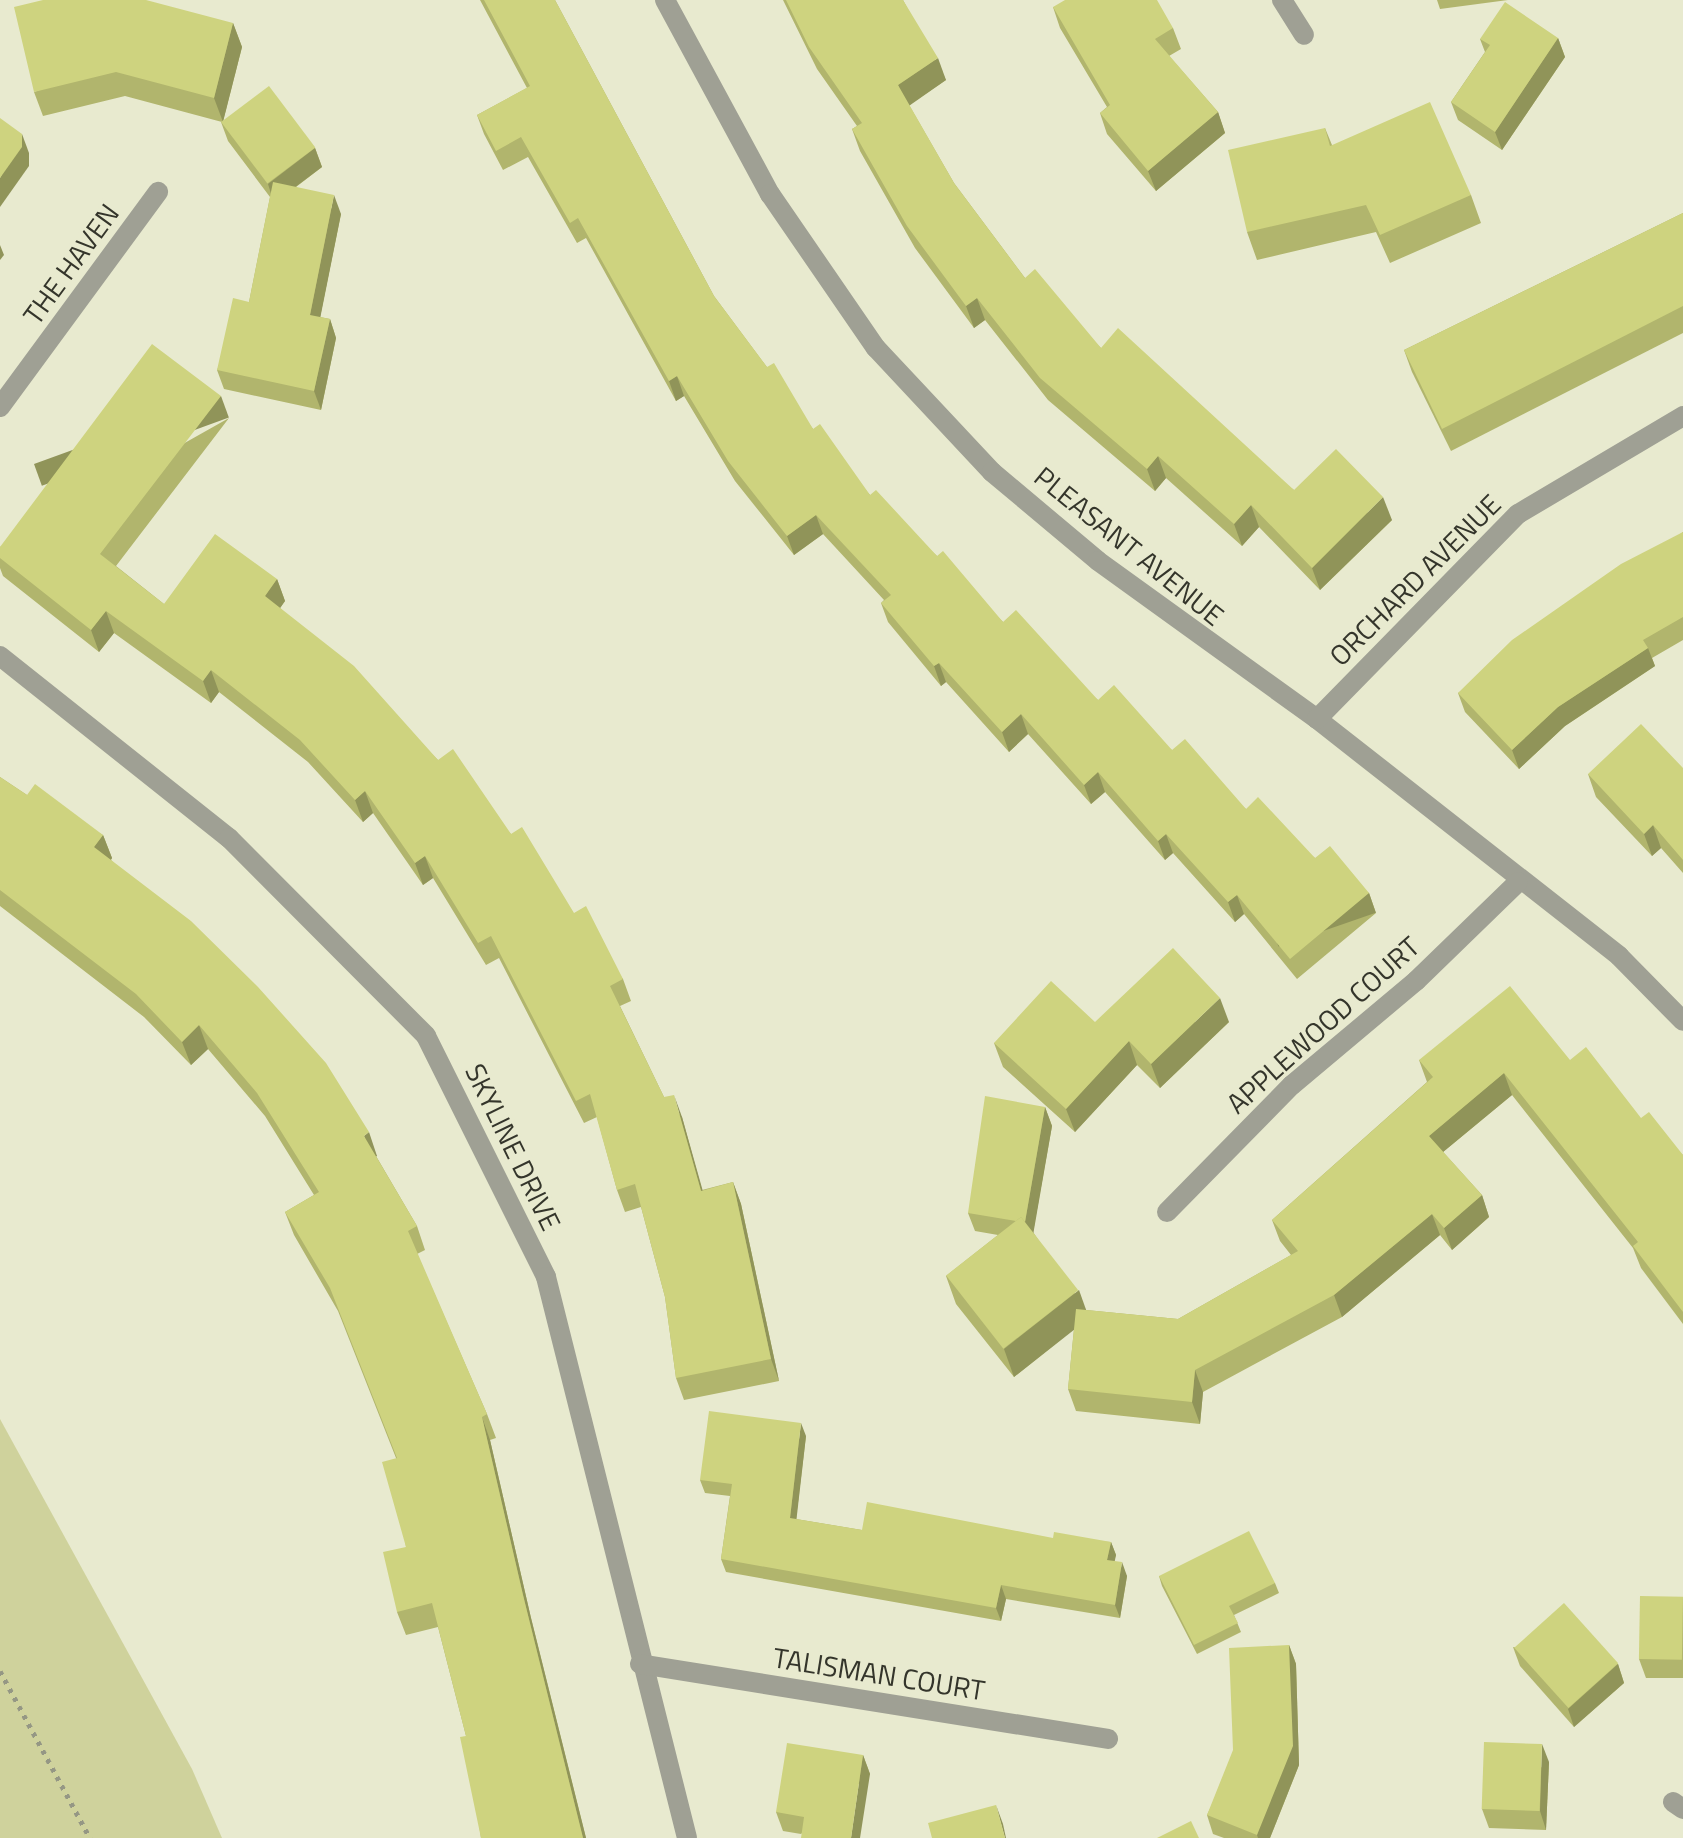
<!DOCTYPE html>
<style>
body{margin:0}
#map{position:relative;width:1683px;height:1838px;overflow:hidden;background:#e8eacf;font-family:"Titillium Web",sans-serif}
div>[style]{position:absolute}
.green>*{inset:0;background:#cfd29c}
.path>*{height:5px;margin-top:-2.5px;transform-origin:0;background:repeating-linear-gradient(90deg,#959784 0 4px,transparent 0 10px)}
.minor>*{height:20px;margin:-10px;padding:0 10px;transform-origin:10px;border-radius:10px;background:#9fa094}
.wall>*{inset:0;background:#b1b56d}
.shaded-wall>*{inset:0;background:#909459;transform-origin:0 0}
.building>*{inset:0;background:#ced37f;transform-origin:0 0}
span{translate:-50% -50%;white-space:nowrap;text-align:center;line-height:1.15;-webkit-text-stroke:7px #e8eacf;paint-order:stroke}
.street-label{font-size:28px;color:#34352b}
</style>
<div id="map">
<div class="green">
<i style="clip-path:polygon(0 1419px,192px 1769px,222px 1838px,0 1838px)"></i>
</div>
<div class="path">
<i style="left:0;top:1671px;width:190px;rotate:61.7deg"></i>
</div>
<div class="minor">
<i style="left:665px;top:0;width:221px;rotate:61.6deg"></i>
<i style="left:770px;top:194px;width:187px;rotate:55.5deg"></i>
<i style="left:876px;top:348px;width:170px;rotate:46.9deg"></i>
<i style="left:992px;top:472px;width:138px;rotate:40deg"></i>
<i style="left:1098px;top:561px;width:270px;rotate:35.8deg"></i>
<i style="left:1317px;top:719px;width:384px;rotate:38.1deg"></i>
<i style="left:1619px;top:956px;width:91px;rotate:45.4deg"></i>
<i style="left:1282px;top:0;width:41px;rotate:57.8deg"></i>
<i style="left:0;top:407px;width:267px;rotate:-53.7deg"></i>
<i style="left:0;top:656px;width:293px;rotate:38.5deg"></i>
<i style="left:229px;top:838px;width:279px;rotate:45.1deg"></i>
<i style="left:426px;top:1036px;width:269px;rotate:63.5deg"></i>
<i style="left:546px;top:1277px;width:578px;rotate:75.89deg"></i>
<i style="left:1317px;top:719px;width:287px;rotate:-45.6deg"></i>
<i style="left:1518px;top:514px;width:192px;rotate:-30.7deg"></i>
<i style="left:1167px;top:1212px;width:178px;rotate:-45.5deg"></i>
<i style="left:1292px;top:1085px;width:162px;rotate:-40deg"></i>
<i style="left:1416px;top:981px;width:142px;rotate:-44.1deg"></i>
<i style="left:640px;top:1664px;width:474px;rotate:9.1deg"></i>
<i style="left:1673px;top:1802px;width:12px;rotate:35deg"></i>
</div>
<div class="wall">
<i style="clip-path:polygon(480px 0,555px 0,714px 296px,813px 429px,870px 495px,937px 556px,1003px 622px,1098px 700px,1172px 750px,1246px 809px,1315px 858px,1369px 893px,1376px 913px,1297px 979px,1244px 914px,1235px 922px,1173px 853px,1165px 860px,1105px 792px,1091px 804px,1028px 734px,1009px 752px,946px 682px,941px 686px,888px 622px,881px 603px,884px 600px,823px 534px,794px 555px,735px 481px,684px 396px,676px 401px,586px 238px,577px 243px,528px 157px,503px 170px,484px 134px,477px 115px,527px 88px)"></i>
<i style="clip-path:polygon(783px 0,903px 0,946px 80px,909px 105px,954px 183px,1025px 278px,1101px 348px,1294px 490px,1392px 520px,1320px 590px,1259px 527px,1242px 546px,1166px 478px,1155px 491px,1048px 400px,985px 320px,974px 328px,915px 248px,860px 151px,852px 129px,857px 126px,817px 69px)"></i>
<i style="clip-path:polygon(1437px 0,1508px 0,1440px 9px)"></i>
<i style="clip-path:polygon(1053px 7px,1173px 28px,1181px 49px,1169px 56px,1218px 112px,1225px 133px,1156px 191px,1107px 134px,1100px 113px,1107px 107px,1060px 28px)"></i>
<i style="clip-path:polygon(233px 23px,242px 47px,223px 121px,315px 148px,322px 167px,296px 187px,341px 214px,320px 317px,330px 319px,336px 338px,321px 410px,224px 389px,217px 370px,249px 302px,270px 197px,228px 141px,221px 122px,222px 122px,125px 96px,43px 116px,34px 92px)"></i>
<i style="clip-path:polygon(1558px 38px,1565px 57px,1502px 150px,1458px 120px,1451px 102px,1485px 52px,1480px 39px)"></i>
<i style="clip-path:polygon(1325px 128px,1332px 145px,1471px 195px,1481px 223px,1390px 263px,1376px 232px,1257px 260px,1247px 232px)"></i>
<i style="clip-path:polygon(1683px 213px,1683px 333px,1451px 451px,1412px 372px,1404px 350px)"></i>
<i style="clip-path:polygon(229px 418px,116px 566px,164px 604px,277px 579px,285px 601px,280px 608px,438px 760px,511px 834px,623px 979px,631px 1001px,620px 1006px,664px 1097px,682px 1117px,702px 1190px,733px 1182px,741px 1204px,779px 1381px,684px 1400px,676px 1378px,665px 1297px,641px 1207px,625px 1212px,617px 1190px,597px 1117px,584px 1123px,499px 958px,486px 965px,433px 878px,423px 885px,373px 813px,363px 822px,308px 762px,219px 692px,211px 703px,114px 633px,99px 652px,3px 576px,0 568px,0 547px)"></i>
<i style="clip-path:polygon(1683px 532px,1683px 640px,1652px 658px,1655px 666px,1565px 726px,1519px 769px,1465px 712px,1458px 693px)"></i>
<i style="clip-path:polygon(1683px 768px,1683px 873px,1661px 848px,1652px 856px,1596px 797px,1588px 774px)"></i>
<i style="clip-path:polygon(0 777px,27px 795px,103px 835px,112px 858px,111px 860px,377px 1156px,376px 1156px,417px 1226px,425px 1250px,417px 1254px,487px 1414px,496px 1438px,490px 1440px,531px 1618px,586px 1838px,481px 1838px,466px 1736px,438px 1627px,406px 1635px,397px 1612px,406px 1547px,396px 1458px,338px 1311px,294px 1235px,285px 1212px,314px 1195px,265px 1116px,208px 1049px,191px 1065px,144px 1017px,0 906px)"></i>
<i style="clip-path:polygon(1095px 1022px,1229px 1022px,1160px 1088px,1137px 1065px,1075px 1132px,1003px 1067px,994px 1043px)"></i>
<i style="clip-path:polygon(1419px 1060px,1570px 1060px,1683px 1155px,1683px 1324px,1641px 1268px,1633px 1248px,1512px 1095px,1443px 1152px,1482px 1195px,1489px 1217px,1452px 1250px,1440px 1235px,1342px 1317px,1203px 1392px,1200px 1424px,1076px 1411px,1068px 1389px,1074px 1329px,1014px 1377px,956px 1304px,946px 1276px,998px 1235px,975px 1231px,968px 1213px,1045px 1107px,1052px 1126px,1033px 1232px,1086px 1310px,1178px 1319px,1291px 1255px,1280px 1241px,1272px 1220px,1427px 1082px)"></i>
<i style="clip-path:polygon(806px 1436px,796px 1519px,862px 1530px,1111px 1542px,1116px 1555px,1114px 1561px,1127px 1576px,1120px 1618px,1006px 1599px,1001px 1621px,726px 1572px,721px 1559px,730px 1496px,705px 1493px,700px 1480px)"></i>
<i style="clip-path:polygon(1159px 1576px,1275px 1583px,1279px 1593px,1234px 1615px,1241px 1632px,1197px 1654px,1162px 1586px)"></i>
<i style="clip-path:polygon(1683px 1597px,1683px 1678px,1646px 1678px,1639px 1659px)"></i>
<i style="clip-path:polygon(1289px 1645px,1296px 1664px,1299px 1765px,1270px 1838px,1224px 1838px,1213px 1834px,1207px 1815px)"></i>
<i style="clip-path:polygon(1513px 1647px,1618px 1664px,1624px 1683px,1574px 1727px,1520px 1666px)"></i>
<i style="clip-path:polygon(863px 1755px,870px 1774px,801px 1834px,783px 1831px,776px 1812px)"></i>
<i style="clip-path:polygon(1549px 1762px,1546px 1830px,1489px 1828px,1482px 1809px)"></i>
</div>
<div class="shaded-wall">
<i style="clip-path:polygon(233px 23px,242px 47px,223px 122px,214px 98px)"></i>
<i style="clip-path:polygon(1558px 38px,1565px 57px,1502px 150px,1495px 132px)"></i>
<i style="clip-path:polygon(938px 58px,946px 80px,906px 108px,898px 85px)"></i>
<i style="clip-path:polygon(1218px 112px,1225px 133px,1156px 191px,1148px 171px)"></i>
<i style="clip-path:polygon(22px 134px,29px 153px,29px 166px,0 207px,0 178px)"></i>
<i style="clip-path:polygon(315px 148px,322px 167px,274px 203px,268px 184px)"></i>
<i style="clip-path:polygon(334px 195px,341px 214px,317px 334px,310px 315px)"></i>
<i style="clip-path:polygon(0 245px,4px 255px,0 260px)"></i>
<i style="clip-path:polygon(977px 298px,985px 320px,974px 328px,966px 306px)"></i>
<i style="clip-path:polygon(330px 319px,336px 338px,321px 410px,314px 391px)"></i>
<i style="clip-path:polygon(677px 376px,684px 396px,676px 401px,669px 381px)"></i>
<i style="left:221px;top:396px;width:23px;height:199px;rotate:70deg"></i>
<i style="clip-path:polygon(1158px 456px,1166px 478px,1155px 491px,1147px 469px)"></i>
<i style="clip-path:polygon(1383px 497px,1392px 520px,1320px 590px,1312px 568px)"></i>
<i style="clip-path:polygon(1251px 505px,1259px 527px,1242px 546px,1234px 524px)"></i>
<i style="clip-path:polygon(816px 515px,823px 534px,794px 555px,787px 536px)"></i>
<i style="clip-path:polygon(277px 579px,285px 601px,273px 618px,265px 596px)"></i>
<i style="clip-path:polygon(106px 611px,114px 633px,99px 652px,91px 630px)"></i>
<i style="clip-path:polygon(1648px 648px,1655px 666px,1565px 726px,1519px 769px,1512px 750px,1558px 707px)"></i>
<i style="clip-path:polygon(939px 663px,946px 682px,941px 686px,934px 666px)"></i>
<i style="clip-path:polygon(211px 670px,219px 692px,211px 703px,203px 681px)"></i>
<i style="clip-path:polygon(1021px 714px,1028px 734px,1009px 752px,1002px 732px)"></i>
<i style="clip-path:polygon(1098px 772px,1105px 792px,1091px 804px,1084px 785px)"></i>
<i style="clip-path:polygon(365px 791px,373px 813px,363px 822px,355px 800px)"></i>
<i style="clip-path:polygon(1653px 825px,1661px 848px,1652px 856px,1644px 834px)"></i>
<i style="clip-path:polygon(1166px 834px,1173px 853px,1165px 860px,1158px 841px)"></i>
<i style="clip-path:polygon(103px 835px,112px 858px,103px 871px,94px 847px)"></i>
<i style="clip-path:polygon(425px 856px,433px 878px,423px 885px,415px 863px)"></i>
<i style="left:1369px;top:893px;width:21px;height:103px;rotate:71deg"></i>
<i style="clip-path:polygon(1237px 895px,1244px 914px,1235px 922px,1228px 902px)"></i>
<i style="clip-path:polygon(1220px 998px,1229px 1022px,1160px 1088px,1151px 1064px)"></i>
<i style="clip-path:polygon(199px 1025px,208px 1049px,191px 1065px,182px 1042px)"></i>
<i style="clip-path:polygon(1129px 1041px,1137px 1065px,1075px 1132px,1066px 1109px)"></i>
<i style="clip-path:polygon(1504px 1073px,1512px 1095px,1437px 1157px,1429px 1136px)"></i>
<i style="clip-path:polygon(674px 1095px,682px 1117px,709px 1213px,701px 1191px)"></i>
<i style="clip-path:polygon(1045px 1107px,1052px 1126px,1032px 1241px,1025px 1222px)"></i>
<i style="clip-path:polygon(369px 1132px,377px 1156px,372px 1159px,364px 1136px)"></i>
<i style="clip-path:polygon(733px 1182px,741px 1204px,779px 1381px,771px 1359px)"></i>
<i style="clip-path:polygon(1482px 1195px,1489px 1217px,1452px 1250px,1444px 1228px)"></i>
<i style="clip-path:polygon(1432px 1214px,1440px 1235px,1342px 1317px,1334px 1295px)"></i>
<i style="clip-path:polygon(1079px 1290px,1089px 1318px,1014px 1377px,1004px 1349px)"></i>
<i style="clip-path:polygon(1195px 1370px,1203px 1392px,1200px 1424px,1192px 1402px)"></i>
<i style="clip-path:polygon(482px 1417px,490px 1440px,531px 1618px,586px 1838px,583px 1838px,523px 1595px)"></i>
<i style="clip-path:polygon(801px 1423px,806px 1436px,795px 1532px,790px 1518px)"></i>
<i style="clip-path:polygon(1111px 1542px,1116px 1555px,1112px 1574px,1107px 1560px)"></i>
<i style="clip-path:polygon(1122px 1562px,1127px 1576px,1120px 1618px,1115px 1605px)"></i>
<i style="clip-path:polygon(1001px 1585px,1006px 1599px,1001px 1621px,996px 1608px)"></i>
<i style="clip-path:polygon(1289px 1645px,1296px 1664px,1299px 1765px,1270px 1838px,1258px 1838px,1257px 1835px)"></i>
<i style="clip-path:polygon(1618px 1664px,1624px 1683px,1574px 1727px,1568px 1709px)"></i>
<i style="clip-path:polygon(1542px 1744px,1549px 1762px,1546px 1830px,1540px 1811px)"></i>
<i style="clip-path:polygon(863px 1755px,870px 1774px,860px 1838px,851px 1838px)"></i>
<i style="clip-path:polygon(996px 1805px,1003px 1824px,1006px 1838px,1005px 1838px)"></i>
</div>
<div class="building">
<i style="clip-path:polygon(43px 0,146px 0,233px 23px,214px 98px,116px 72px,34px 92px,14px 7px)"></i>
<i style="clip-path:polygon(484px 0,555px 0,714px 296px,767px 367px,774px 363px,813px 429px,820px 424px,870px 495px,876px 490px,937px 556px,943px 551px,1003px 622px,1016px 610px,1098px 700px,1114px 685px,1172px 750px,1185px 739px,1246px 809px,1258px 797px,1315px 858px,1330px 846px,1369px 893px,1290px 959px,1237px 895px,1228px 902px,1166px 834px,1158px 841px,1098px 772px,1084px 785px,1021px 714px,1002px 732px,939px 663px,934px 666px,881px 603px,891px 595px,816px 515px,787px 536px,728px 461px,677px 376px,669px 381px,578px 218px,570px 223px,521px 137px,496px 151px,477px 115px,530px 86px)"></i>
<i style="clip-path:polygon(786px 0,903px 0,938px 58px,898px 85px,954px 183px,1025px 278px,1035px 269px,1101px 348px,1118px 328px,1294px 490px,1336px 449px,1383px 497px,1312px 568px,1251px 505px,1234px 524px,1158px 456px,1147px 469px,1040px 378px,977px 298px,966px 306px,907px 226px,852px 129px,862px 123px,809px 47px)"></i>
<i style="clip-path:polygon(1065px 0,1157px 0,1173px 28px,1155px 39px,1218px 112px,1148px 171px,1100px 113px,1110px 105px,1053px 7px)"></i>
<i style="clip-path:polygon(1505px 2px,1558px 38px,1495px 132px,1451px 102px,1490px 45px,1480px 39px)"></i>
<i style="left:269px;top:86px;width:77px;height:60px;rotate:53deg"></i>
<i style="clip-path:polygon(1430px 102px,1471px 195px,1380px 235px,1366px 205px,1247px 232px,1228px 150px,1325px 128px,1330px 146px)"></i>
<i style="clip-path:polygon(0 118px,22px 134px,22px 147px,0 178px)"></i>
<i style="clip-path:polygon(273px 182px,334px 195px,310px 315px,330px 319px,314px 391px,217px 370px,233px 298px,249px 302px)"></i>
<i style="clip-path:polygon(1683px 213px,1683px 306px,1442px 429px,1404px 350px)"></i>
<i style="clip-path:polygon(152px 344px,221px 396px,100px 554px,164px 604px,215px 534px,277px 579px,265px 596px,354px 666px,438px 760px,453px 749px,511px 834px,522px 827px,574px 913px,586px 906px,623px 979px,610px 986px,664px 1097px,674px 1095px,701px 1191px,733px 1182px,771px 1359px,676px 1378px,665px 1297px,635px 1184px,617px 1190px,590px 1094px,576px 1101px,491px 936px,478px 943px,425px 856px,415px 863px,365px 791px,355px 800px,300px 740px,211px 670px,203px 681px,106px 611px,91px 630px,0 558px,0 547px)"></i>
<i style="clip-path:polygon(1683px 532px,1683px 617px,1643px 640px,1648px 648px,1558px 707px,1512px 750px,1458px 693px,1512px 640px,1621px 564px)"></i>
<i style="clip-path:polygon(1641px 724px,1683px 768px,1683px 860px,1653px 825px,1644px 834px,1588px 774px)"></i>
<i style="clip-path:polygon(0 777px,27px 795px,35px 784px,103px 835px,94px 847px,191px 921px,258px 987px,326px 1063px,369px 1132px,364px 1136px,417px 1226px,408px 1231px,487px 1414px,482px 1417px,523px 1595px,583px 1838px,481px 1838px,460px 1737px,466px 1736px,432px 1603px,397px 1612px,383px 1552px,406px 1547px,382px 1462px,397px 1458px,330px 1288px,285px 1212px,319px 1192px,257px 1093px,199px 1025px,182px 1042px,136px 994px,0 890px)"></i>
<i style="clip-path:polygon(1173px 948px,1220px 998px,1151px 1064px,1129px 1041px,1066px 1109px,994px 1043px,1051px 981px,1095px 1022px)"></i>
<i style="clip-path:polygon(1510px 986px,1570px 1060px,1586px 1047px,1641px 1118px,1649px 1112px,1683px 1155px,1683px 1312px,1633px 1246px,1638px 1242px,1504px 1073px,1429px 1136px,1482px 1195px,1444px 1228px,1432px 1214px,1334px 1295px,1195px 1370px,1192px 1402px,1068px 1389px,1076px 1309px,1178px 1319px,1298px 1251px,1272px 1220px,1433px 1077px,1419px 1060px)"></i>
<i style="clip-path:polygon(985px 1096px,1045px 1107px,1025px 1222px,1021px 1217px,1016px 1221px,968px 1213px)"></i>
<i style="left:1021px;top:1217px;width:93px;height:95px;rotate:52deg"></i>
<i style="clip-path:polygon(709px 1411px,801px 1423px,790px 1518px,862px 1530px,867px 1502px,1053px 1538px,1054px 1532px,1111px 1542px,1107px 1560px,1122px 1562px,1115px 1605px,1001px 1585px,996px 1608px,721px 1559px,732px 1484px,700px 1480px)"></i>
<i style="clip-path:polygon(1249px 1531px,1275px 1583px,1229px 1606px,1238px 1623px,1194px 1645px,1159px 1576px)"></i>
<i style="left:1640px;top:1596px;width:43px;height:63px;rotate:1deg"></i>
<i style="left:1564px;top:1603px;width:81px;height:67px;rotate:48deg"></i>
<i style="clip-path:polygon(1289px 1645px,1293px 1746px,1257px 1835px,1207px 1815px,1233px 1750px,1229px 1648px)"></i>
<i style="left:1484px;top:1742px;width:58px;height:67px;rotate:2deg"></i>
<i style="clip-path:polygon(787px 1743px,863px 1755px,851px 1838px,853px 1838px,801px 1838px,804px 1817px,776px 1812px)"></i>
<i style="clip-path:polygon(996px 1805px,1005px 1838px,932px 1838px,928px 1823px)"></i>
<i style="clip-path:polygon(1191px 1821px,1199px 1838px,1157px 1838px)"></i>
</div>
<div class="street-label">
<span style="left:71px;top:264px;rotate:-54deg">THE HAVEN</span>
<span style="left:1129px;top:546px;rotate:39deg">PLEASANT AVENUE</span>
<span style="left:1415px;top:580px;rotate:-45deg">ORCHARD AVENUE</span>
<span style="left:1323px;top:1025px;rotate:-42deg">APPLEWOOD COURT</span>
<span style="left:513px;top:1147px;rotate:64deg">SKYLINE DRIVE</span>
<span style="left:879px;top:1674px;rotate:9deg">TALISMAN COURT</span>
</div>
</div>
